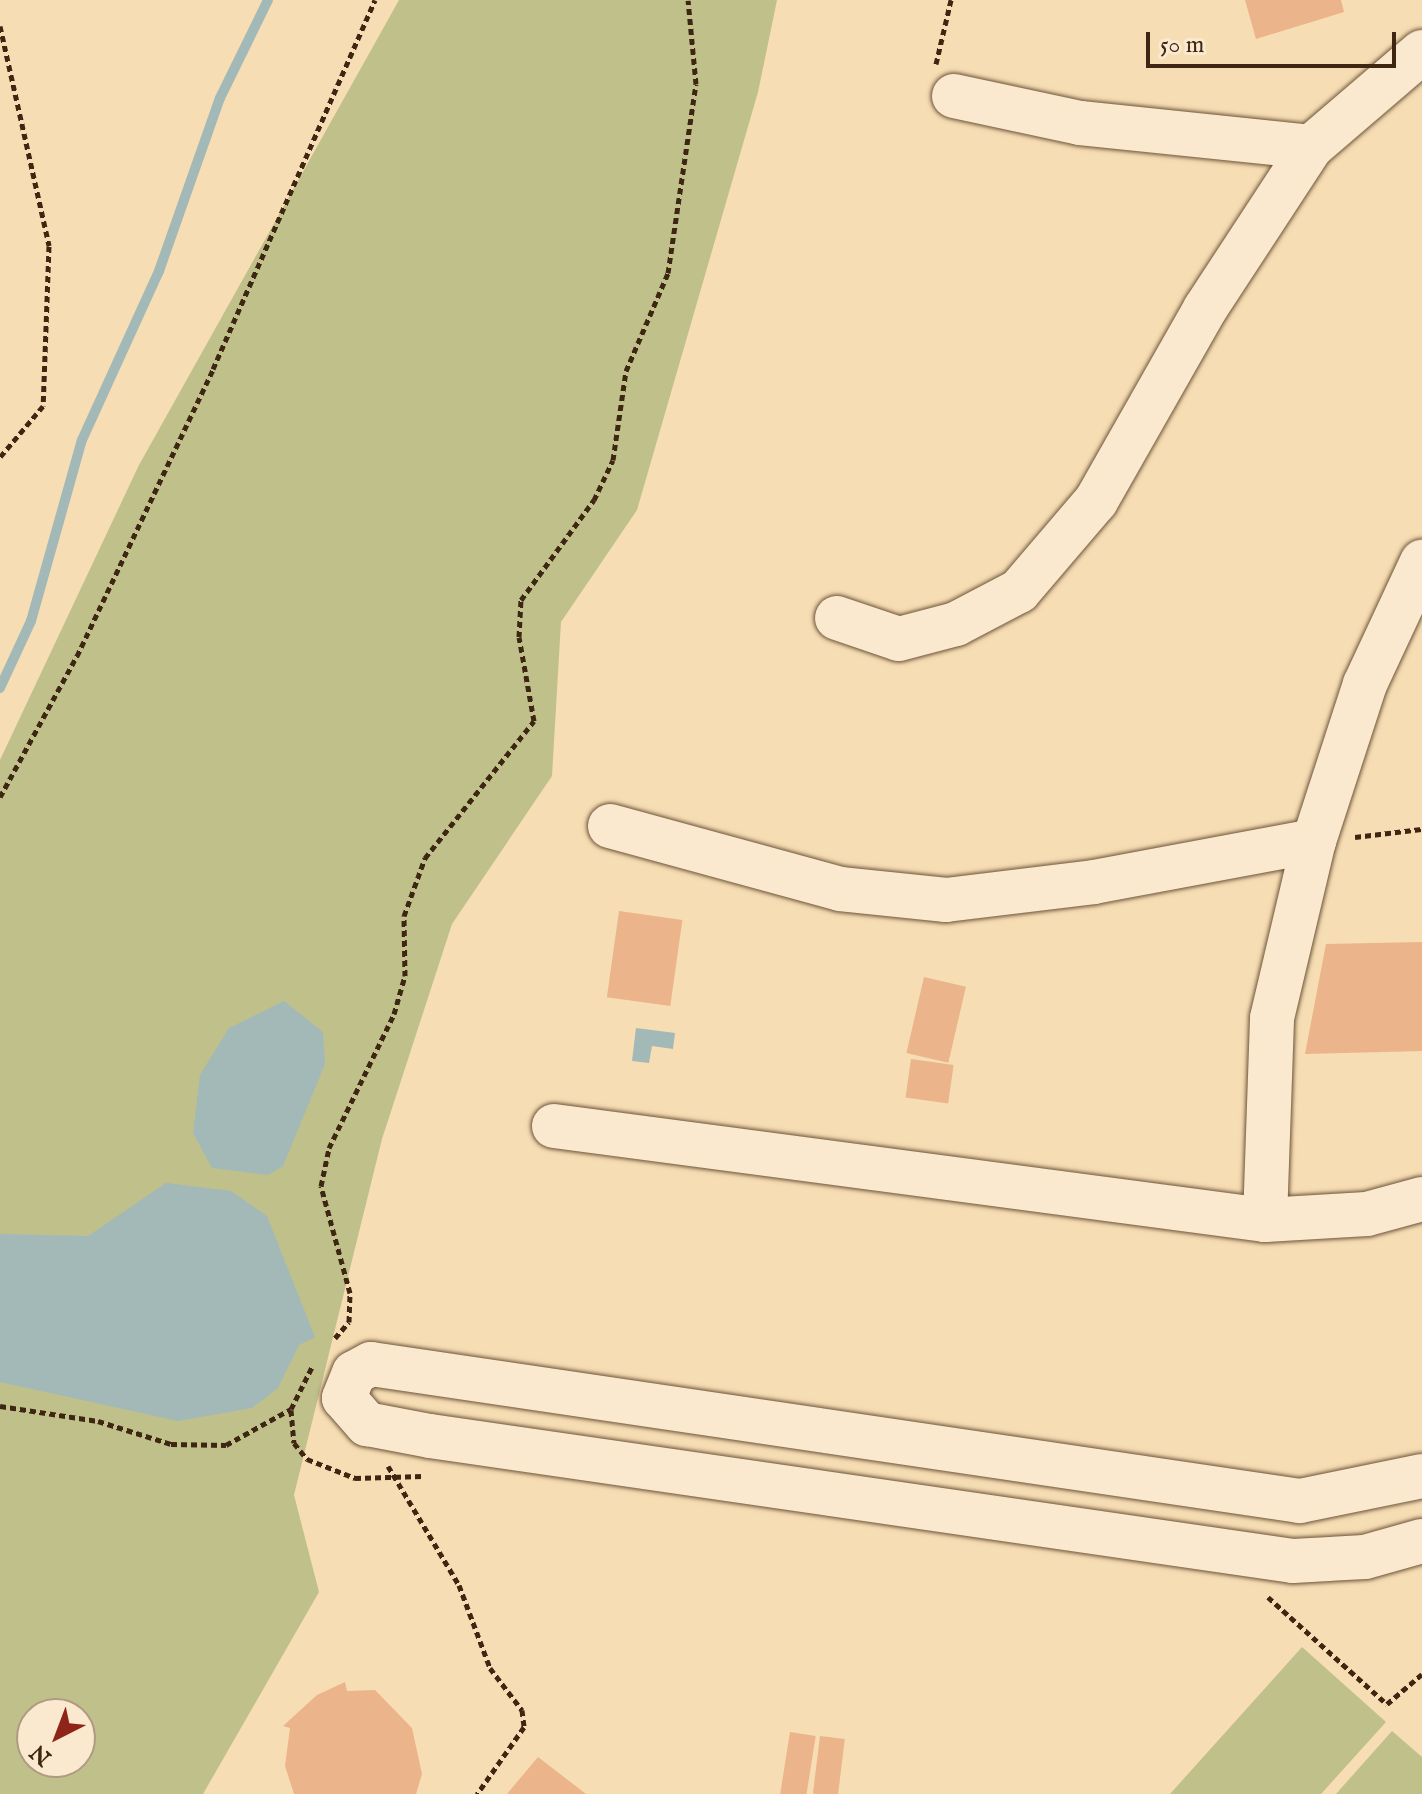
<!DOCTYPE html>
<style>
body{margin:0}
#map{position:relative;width:1422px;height:1794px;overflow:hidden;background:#f7ddb3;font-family:"IM FELL English",serif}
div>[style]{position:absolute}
.green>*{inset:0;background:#bfc08a}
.water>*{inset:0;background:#a2b9b8}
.stream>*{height:10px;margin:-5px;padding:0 5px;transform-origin:5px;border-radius:5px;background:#a2b9b8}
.building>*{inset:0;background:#ebb48a;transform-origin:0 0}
.path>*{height:5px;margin-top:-2.5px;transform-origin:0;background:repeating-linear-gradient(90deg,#3e2612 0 6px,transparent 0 10px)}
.roads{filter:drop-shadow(0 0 2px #6c543a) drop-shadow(0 0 2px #6c543a)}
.minor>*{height:44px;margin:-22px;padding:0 22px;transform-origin:22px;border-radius:22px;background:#fae9ce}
span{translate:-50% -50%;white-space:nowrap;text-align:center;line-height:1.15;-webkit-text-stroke:7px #fae9ce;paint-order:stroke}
.north{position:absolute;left:16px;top:1698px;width:80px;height:80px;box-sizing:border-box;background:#fae9ce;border:2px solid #af9b83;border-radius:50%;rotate:222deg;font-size:22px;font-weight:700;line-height:32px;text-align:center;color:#3e2612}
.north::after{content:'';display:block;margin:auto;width:28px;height:36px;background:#8f2418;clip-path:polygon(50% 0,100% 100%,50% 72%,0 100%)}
.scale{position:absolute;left:1146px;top:32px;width:250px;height:36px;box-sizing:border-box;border:4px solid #3e2612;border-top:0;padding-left:10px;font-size:24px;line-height:28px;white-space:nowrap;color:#3e2612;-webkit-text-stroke:6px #fae9ce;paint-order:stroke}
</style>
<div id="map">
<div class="green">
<i style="clip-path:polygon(evenodd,399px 0,777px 0,758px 92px,637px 510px,561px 622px,552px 776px,452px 924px,382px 1139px,294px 1495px,319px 1592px,203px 1794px,0 1794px,0 760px,139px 465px,399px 0,32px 1714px,80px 1714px,80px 1762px,32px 1762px,32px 1714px)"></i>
<i style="clip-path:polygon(1302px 1647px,1386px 1722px,1321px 1794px,1170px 1794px)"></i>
<i style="clip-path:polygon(1392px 1731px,1422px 1757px,1422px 1794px,1336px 1794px)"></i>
</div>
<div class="water">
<i style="clip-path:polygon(284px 1001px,323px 1032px,325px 1064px,283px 1166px,268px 1175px,212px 1168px,193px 1133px,200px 1075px,229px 1028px)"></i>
<i style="clip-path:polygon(636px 1028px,675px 1033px,673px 1049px,652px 1046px,649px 1063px,632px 1061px)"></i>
<i style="clip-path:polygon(166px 1183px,231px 1191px,267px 1216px,315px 1337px,299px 1345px,278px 1388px,252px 1408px,178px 1421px,0 1382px,0 1234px,88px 1236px)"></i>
</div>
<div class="stream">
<i style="left:0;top:688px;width:74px;rotate:-65.2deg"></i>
<i style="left:31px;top:621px;width:188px;rotate:-74.3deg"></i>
<i style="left:82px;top:440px;width:186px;rotate:-65.5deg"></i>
<i style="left:159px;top:271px;width:183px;rotate:-70.6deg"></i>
<i style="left:220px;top:98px;width:109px;rotate:-63.9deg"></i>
</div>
<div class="building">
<i style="clip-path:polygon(1245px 0,1341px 0,1344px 12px,1256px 39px)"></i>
<i style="left:619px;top:911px;width:64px;height:87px;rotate:8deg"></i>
<i style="clip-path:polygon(1422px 942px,1422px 1051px,1305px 1054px,1326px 944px)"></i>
<i style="left:924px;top:977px;width:43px;height:78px;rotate:13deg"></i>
<i style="left:911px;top:1059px;width:43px;height:39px;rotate:8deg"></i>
<i style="clip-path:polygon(345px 1682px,347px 1691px,375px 1690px,412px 1728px,422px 1774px,416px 1794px,294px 1794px,285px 1766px,290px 1728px,283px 1726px,317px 1695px)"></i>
<i style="left:790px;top:1732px;width:26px;height:63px;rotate:9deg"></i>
<i style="left:820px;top:1736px;width:25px;height:58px;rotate:7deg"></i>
<i style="clip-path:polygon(538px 1757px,586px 1794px,507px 1794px)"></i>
</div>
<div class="path">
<i style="left:0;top:26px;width:225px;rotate:77.4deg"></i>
<i style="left:49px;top:246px;width:160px;rotate:92.1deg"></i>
<i style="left:43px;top:406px;width:67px;rotate:130.1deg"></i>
<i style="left:936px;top:64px;width:66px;rotate:-76.8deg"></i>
<i style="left:0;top:797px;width:161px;rotate:-61.4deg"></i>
<i style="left:77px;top:656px;width:318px;rotate:-64.6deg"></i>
<i style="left:213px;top:369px;width:403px;rotate:-66.3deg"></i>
<i style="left:1355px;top:837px;width:67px;rotate:-6.8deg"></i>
<i style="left:335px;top:1338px;width:21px;rotate:-49deg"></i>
<i style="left:349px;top:1322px;width:29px;rotate:-88deg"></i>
<i style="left:350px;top:1293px;width:111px;rotate:-105.2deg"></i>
<i style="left:321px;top:1186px;width:39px;rotate:-78deg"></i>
<i style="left:329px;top:1148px;width:149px;rotate:-64.1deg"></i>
<i style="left:394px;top:1014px;width:40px;rotate:-74deg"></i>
<i style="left:405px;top:976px;width:60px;rotate:-91deg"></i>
<i style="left:404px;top:916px;width:62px;rotate:-70.1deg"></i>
<i style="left:425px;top:858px;width:175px;rotate:-51.5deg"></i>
<i style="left:534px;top:721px;width:85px;rotate:-100.1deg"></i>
<i style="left:519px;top:637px;width:37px;rotate:-87deg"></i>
<i style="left:521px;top:600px;width:124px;rotate:-53.9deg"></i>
<i style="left:594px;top:500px;width:44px;rotate:-64.6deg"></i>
<i style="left:613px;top:460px;width:90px;rotate:-81.7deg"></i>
<i style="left:626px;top:371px;width:107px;rotate:-66.8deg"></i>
<i style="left:668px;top:273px;width:191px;rotate:-81.6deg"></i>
<i style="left:696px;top:84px;width:84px;rotate:-95.4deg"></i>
<i style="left:0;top:1406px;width:99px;rotate:8.7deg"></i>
<i style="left:98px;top:1421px;width:77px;rotate:17.5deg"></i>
<i style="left:171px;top:1444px;width:55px;rotate:1deg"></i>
<i style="left:226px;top:1445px;width:74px;rotate:-29deg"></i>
<i style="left:291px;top:1409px;width:49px;rotate:-63.4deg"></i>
<i style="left:291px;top:1410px;width:33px;rotate:85deg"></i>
<i style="left:294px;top:1443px;width:21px;rotate:51deg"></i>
<i style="left:307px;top:1459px;width:52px;rotate:21.6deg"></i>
<i style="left:355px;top:1478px;width:68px;rotate:-1.7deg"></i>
<i style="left:388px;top:1466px;width:139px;rotate:59.2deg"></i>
<i style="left:459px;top:1585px;width:89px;rotate:69.5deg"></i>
<i style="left:490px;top:1668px;width:53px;rotate:52.7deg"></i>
<i style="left:522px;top:1710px;width:17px;rotate:83deg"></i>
<i style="left:524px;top:1727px;width:82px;rotate:125deg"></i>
<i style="left:1268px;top:1597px;width:160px;rotate:42deg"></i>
<i style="left:1387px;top:1704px;width:46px;rotate:-40.6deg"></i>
</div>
<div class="roads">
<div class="minor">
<i style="left:954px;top:96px;width:129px;rotate:12.1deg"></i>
<i style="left:1080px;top:123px;width:232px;rotate:5.9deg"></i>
<i style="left:837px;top:618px;width:65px;rotate:18.7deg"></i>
<i style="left:899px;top:639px;width:59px;rotate:-14.7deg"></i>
<i style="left:956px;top:624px;width:71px;rotate:-27.6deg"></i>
<i style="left:1019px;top:591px;width:118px;rotate:-49.5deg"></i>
<i style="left:1096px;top:501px;width:221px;rotate:-60.4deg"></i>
<i style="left:1205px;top:309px;width:194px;rotate:-56.8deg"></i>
<i style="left:1311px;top:147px;width:146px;rotate:-40.6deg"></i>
<i style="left:610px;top:826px;width:238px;rotate:15.3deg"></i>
<i style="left:840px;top:889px;width:107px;rotate:5.9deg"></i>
<i style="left:946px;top:900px;width:149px;rotate:-6.9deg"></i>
<i style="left:1094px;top:882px;width:224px;rotate:-10.6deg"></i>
<i style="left:554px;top:1126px;width:717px;rotate:7.53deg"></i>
<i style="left:1265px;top:1220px;width:102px;rotate:-3.4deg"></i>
<i style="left:1367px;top:1214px;width:57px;rotate:-15.3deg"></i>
<i style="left:1265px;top:1220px;width:202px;rotate:-88deg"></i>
<i style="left:1272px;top:1018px;width:182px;rotate:-76.7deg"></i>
<i style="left:1314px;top:841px;width:165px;rotate:-72deg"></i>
<i style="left:1365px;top:684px;width:135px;rotate:-65deg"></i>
<i style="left:1422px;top:1476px;width:125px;rotate:168.4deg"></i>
<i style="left:1300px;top:1501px;width:939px;rotate:-171.61deg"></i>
<i style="left:371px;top:1364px;width:19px;rotate:152deg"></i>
<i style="left:354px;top:1373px;width:27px;rotate:112deg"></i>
<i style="left:344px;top:1398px;width:35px;rotate:49deg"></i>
<i style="left:367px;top:1424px;width:64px;rotate:10.8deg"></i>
<i style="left:430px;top:1436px;width:872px;rotate:8.24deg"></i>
<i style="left:1293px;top:1561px;width:72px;rotate:-3.2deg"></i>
<i style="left:1365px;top:1557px;width:59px;rotate:-15.7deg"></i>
</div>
</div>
<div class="north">N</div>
<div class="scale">50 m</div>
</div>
